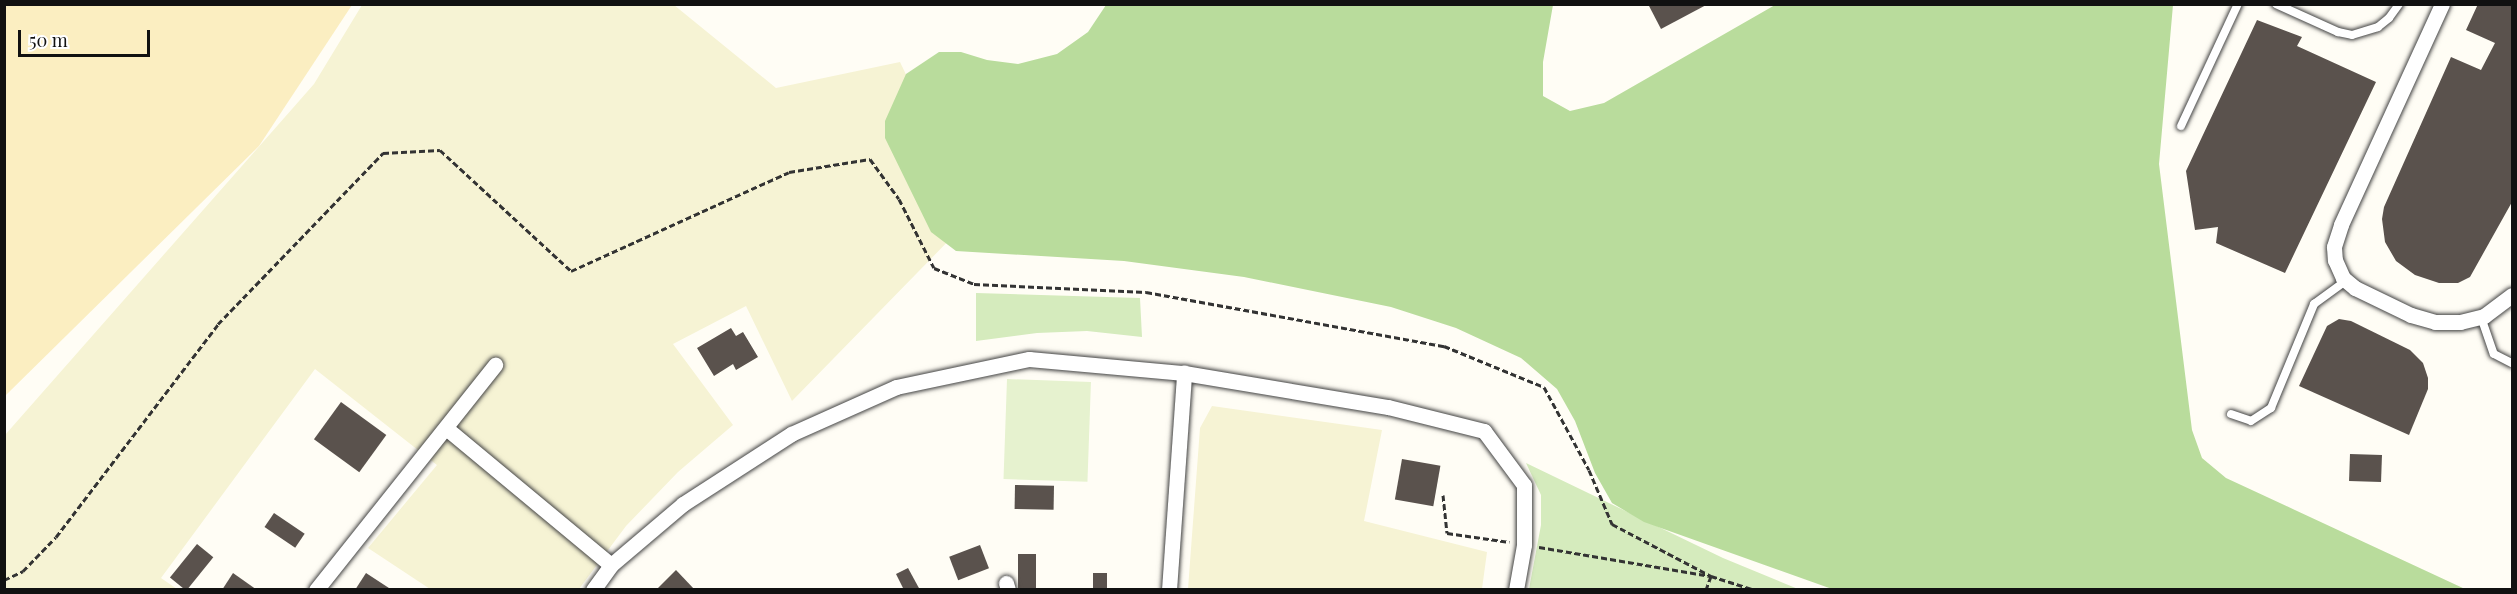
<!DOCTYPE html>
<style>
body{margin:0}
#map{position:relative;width:2517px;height:594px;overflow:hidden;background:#fffdf5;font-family:"Playfair Display",serif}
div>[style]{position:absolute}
.farmland>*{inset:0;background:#f6f3d4}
.green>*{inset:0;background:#d5ebbd}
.forest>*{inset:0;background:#b9dc9c}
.sand>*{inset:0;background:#fbeec1}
.pitch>*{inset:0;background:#e6f2cf;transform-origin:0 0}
.building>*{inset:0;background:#5a524d;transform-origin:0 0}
.path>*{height:3px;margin-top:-1.5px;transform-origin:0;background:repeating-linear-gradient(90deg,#333 0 6px,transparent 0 9px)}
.roads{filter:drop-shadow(0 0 2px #444) drop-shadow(0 0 2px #444)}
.lane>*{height:8px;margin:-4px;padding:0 4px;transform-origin:4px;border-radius:4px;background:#fff}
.street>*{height:15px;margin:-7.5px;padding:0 7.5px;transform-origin:7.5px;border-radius:7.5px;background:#fff}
span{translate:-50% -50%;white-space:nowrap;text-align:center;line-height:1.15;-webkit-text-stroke:6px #fff;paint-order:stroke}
.frame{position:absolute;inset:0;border:6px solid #111;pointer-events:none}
.scale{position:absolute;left:18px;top:30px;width:132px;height:27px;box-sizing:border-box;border:3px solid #111;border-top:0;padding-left:8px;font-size:18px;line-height:21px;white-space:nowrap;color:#111;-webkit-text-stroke:4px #fff;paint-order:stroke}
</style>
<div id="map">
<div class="farmland">
<i style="clip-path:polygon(362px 5px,674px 5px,776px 88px,900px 62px,912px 87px,959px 230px,792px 401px,746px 306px,673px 344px,733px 425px,678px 472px,626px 526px,579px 589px,430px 589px,368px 548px,437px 465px,315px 369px,161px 578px,177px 589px,5px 590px,5px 435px,314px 84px)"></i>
<i style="clip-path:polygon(1212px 406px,1382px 430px,1364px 521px,1487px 552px,1482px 589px,1188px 589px,1200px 428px)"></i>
</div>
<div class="green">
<i style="clip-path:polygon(976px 293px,1140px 298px,1142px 337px,1087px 331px,1037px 333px,976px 341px)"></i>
<i style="clip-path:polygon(1526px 463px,1723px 558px,1798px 589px,1529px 589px,1541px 525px,1541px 495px)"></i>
</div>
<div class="forest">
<i style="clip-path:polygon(1106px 5px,1553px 5px,1543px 62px,1543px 96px,1570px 111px,1604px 103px,1775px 5px,2173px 5px,2159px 164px,2192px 430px,2202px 458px,2226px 478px,2465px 589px,1832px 589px,1644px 522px,1612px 503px,1595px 473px,1575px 421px,1557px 389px,1521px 358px,1456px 328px,1391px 307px,1244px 277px,1124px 261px,956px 251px,931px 232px,885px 138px,885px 121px,906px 74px,939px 52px,961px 52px,987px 60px,1018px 64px,1057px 54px,1088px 32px)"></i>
</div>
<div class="sand">
<i style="clip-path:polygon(5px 4px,352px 5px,259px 146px,5px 396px)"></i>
</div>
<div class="pitch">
<i style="left:1007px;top:379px;width:84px;height:100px;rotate:2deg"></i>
</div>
<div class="building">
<i style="clip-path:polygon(1648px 4px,1708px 4px,1661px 29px)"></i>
<i style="clip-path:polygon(2478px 4px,2512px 4px,2512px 202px,2470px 277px,2458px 283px,2439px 283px,2415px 275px,2396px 261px,2385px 242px,2382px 219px,2384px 207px,2451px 57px,2481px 70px,2495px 43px,2466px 30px)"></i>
<i style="clip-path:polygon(2257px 20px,2302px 37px,2297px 46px,2376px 82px,2285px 273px,2216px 243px,2218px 227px,2195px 230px,2186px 171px)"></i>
<i style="clip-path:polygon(2339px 319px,2351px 321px,2410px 350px,2423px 363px,2428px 378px,2428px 389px,2409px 435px,2299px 386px,2327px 326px)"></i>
<i style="clip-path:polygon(731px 328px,736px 336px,743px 332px,758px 357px,736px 370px,733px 364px,714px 376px,697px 348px)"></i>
<i style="left:341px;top:402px;width:56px;height:46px;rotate:36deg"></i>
<i style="left:2350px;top:454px;width:32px;height:27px;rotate:2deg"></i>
<i style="left:1402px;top:459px;width:39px;height:41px;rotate:10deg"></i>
<i style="left:1015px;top:485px;width:39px;height:24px;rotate:1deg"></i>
<i style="left:274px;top:513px;width:37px;height:17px;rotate:34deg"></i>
<i style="left:197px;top:544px;width:21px;height:43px;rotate:39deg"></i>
<i style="left:980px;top:545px;width:25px;height:33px;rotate:69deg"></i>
<i style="left:1018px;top:554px;width:18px;height:36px"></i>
<i style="clip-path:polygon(908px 568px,920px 590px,904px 590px,896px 574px)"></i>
<i style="clip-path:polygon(676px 570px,695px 590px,656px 590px)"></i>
<i style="clip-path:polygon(233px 573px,257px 590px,222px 590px)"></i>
<i style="clip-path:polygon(366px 573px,392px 590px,355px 590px)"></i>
<i style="left:1093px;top:573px;width:14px;height:17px"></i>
</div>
<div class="path">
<i style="left:1443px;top:495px;width:38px;rotate:84deg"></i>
<i style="left:1447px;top:533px;width:63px;rotate:8.3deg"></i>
<i style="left:1539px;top:547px;width:174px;rotate:9.6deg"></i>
<i style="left:1711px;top:576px;width:46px;rotate:17.7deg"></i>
<i style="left:4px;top:580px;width:21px;rotate:-25deg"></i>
<i style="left:23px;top:571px;width:47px;rotate:-45.9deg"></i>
<i style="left:56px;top:537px;width:268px;rotate:-52.7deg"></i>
<i style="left:218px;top:324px;width:238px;rotate:-46deg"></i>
<i style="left:383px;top:153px;width:57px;rotate:-3deg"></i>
<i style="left:440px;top:150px;width:178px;rotate:42.7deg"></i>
<i style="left:571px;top:271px;width:239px;rotate:-24.4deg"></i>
<i style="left:789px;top:172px;width:82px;rotate:-9.1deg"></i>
<i style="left:870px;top:159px;width:49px;rotate:54.1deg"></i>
<i style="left:899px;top:199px;width:77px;rotate:63.1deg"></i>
<i style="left:934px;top:268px;width:43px;rotate:21.8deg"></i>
<i style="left:974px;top:284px;width:172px;rotate:2.7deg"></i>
<i style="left:1146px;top:292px;width:303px;rotate:10.3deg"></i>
<i style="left:1444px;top:346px;width:108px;rotate:22.3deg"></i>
<i style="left:1544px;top:387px;width:94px;rotate:61.5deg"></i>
<i style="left:1589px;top:470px;width:59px;rotate:66.9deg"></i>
<i style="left:1612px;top:524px;width:112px;rotate:27.7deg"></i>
<i style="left:1711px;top:576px;width:15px;rotate:110deg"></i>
</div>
<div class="roads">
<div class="lane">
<i style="left:2276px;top:4px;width:68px;rotate:24.3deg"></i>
<i style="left:2338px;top:32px;width:14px;rotate:12deg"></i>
<i style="left:2352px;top:35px;width:27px;rotate:-17deg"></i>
<i style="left:2378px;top:27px;width:14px;rotate:-39deg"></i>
<i style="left:2389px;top:18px;width:17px;rotate:-54deg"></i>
<i style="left:2181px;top:126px;width:135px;rotate:-65deg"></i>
<i style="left:2481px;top:317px;width:39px;rotate:71deg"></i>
<i style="left:2494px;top:354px;width:20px;rotate:27deg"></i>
<i style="left:2231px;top:414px;width:21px;rotate:19deg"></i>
<i style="left:2251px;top:421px;width:24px;rotate:-33deg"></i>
<i style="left:2271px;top:408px;width:113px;rotate:-67.5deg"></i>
<i style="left:2314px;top:304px;width:39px;rotate:-36deg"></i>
</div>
<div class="street">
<i style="left:2442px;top:4px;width:243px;rotate:114.6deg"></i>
<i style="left:2341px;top:225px;width:23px;rotate:108deg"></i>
<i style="left:2334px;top:247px;width:13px;rotate:86deg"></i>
<i style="left:2335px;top:260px;width:20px;rotate:66deg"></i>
<i style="left:2343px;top:278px;width:16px;rotate:40deg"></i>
<i style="left:2355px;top:288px;width:62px;rotate:25.7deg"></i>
<i style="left:2411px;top:315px;width:25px;rotate:16deg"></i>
<i style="left:2435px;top:322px;width:25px"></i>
<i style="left:2460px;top:322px;width:25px;rotate:-14deg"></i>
<i style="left:2484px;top:316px;width:35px;rotate:-37deg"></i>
<i style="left:446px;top:428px;width:214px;rotate:39.7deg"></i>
<i style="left:1006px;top:583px;width:7px;rotate:74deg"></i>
<i style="left:316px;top:590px;width:288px;rotate:-51.5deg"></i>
<i style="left:593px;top:590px;width:31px;rotate:-54deg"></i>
<i style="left:611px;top:565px;width:94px;rotate:-40.3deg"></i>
<i style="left:683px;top:504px;width:129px;rotate:-32.9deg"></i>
<i style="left:791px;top:434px;width:115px;rotate:-24.1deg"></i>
<i style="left:896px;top:387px;width:136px;rotate:-11.9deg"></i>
<i style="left:1029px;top:359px;width:156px;rotate:5.2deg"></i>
<i style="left:1184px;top:373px;width:207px;rotate:9.5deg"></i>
<i style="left:1388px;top:407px;width:99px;rotate:14deg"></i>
<i style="left:1484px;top:431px;width:67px;rotate:53.5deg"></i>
<i style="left:1524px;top:485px;width:60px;rotate:90deg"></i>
<i style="left:1524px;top:545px;width:46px;rotate:100.1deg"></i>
<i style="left:1169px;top:590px;width:218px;rotate:-86deg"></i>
</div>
</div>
<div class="frame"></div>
<div class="scale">50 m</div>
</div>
